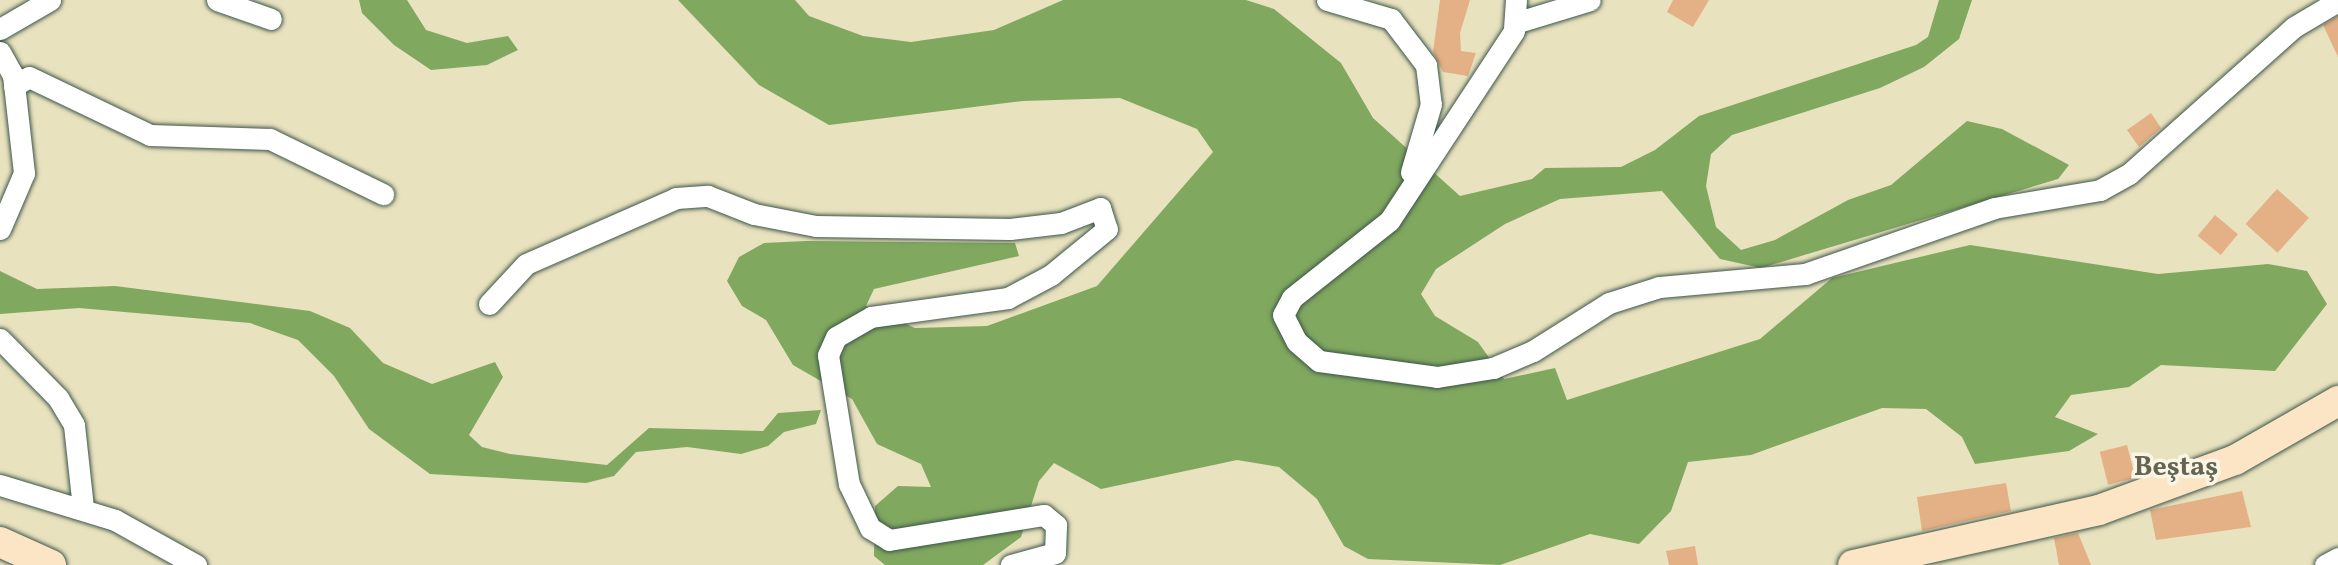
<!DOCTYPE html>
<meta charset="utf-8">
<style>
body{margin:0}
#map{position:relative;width:2338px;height:565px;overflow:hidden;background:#e9e2bf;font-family:Vollkorn,serif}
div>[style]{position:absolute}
.forest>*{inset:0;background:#81a85f}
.building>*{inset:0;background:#e4b086;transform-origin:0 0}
.roads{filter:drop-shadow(0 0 2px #3d5649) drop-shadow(0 0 2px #3d5649)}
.street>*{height:21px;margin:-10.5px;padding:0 10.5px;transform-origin:10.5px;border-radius:10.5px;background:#fff}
.secondary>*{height:30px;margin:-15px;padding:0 15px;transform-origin:15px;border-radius:15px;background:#fce5c4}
span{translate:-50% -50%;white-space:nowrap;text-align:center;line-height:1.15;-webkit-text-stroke:7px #fcf5e5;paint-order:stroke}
.quarter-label{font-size:28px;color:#646551;font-weight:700}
</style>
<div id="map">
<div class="forest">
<i style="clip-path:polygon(359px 0,407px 0,426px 30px,467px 43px,508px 36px,518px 50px,487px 65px,431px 70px,394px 45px,362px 13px)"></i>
<i style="clip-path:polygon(678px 0,795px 0,809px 16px,863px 36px,911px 42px,994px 30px,1063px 0,1246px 0,1274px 9px,1341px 63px,1373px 118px,1460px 196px,1532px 179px,1545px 168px,1621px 167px,1655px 150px,1699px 116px,1916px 45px,1928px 37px,1939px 0,1972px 0,1959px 39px,1924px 67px,1880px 88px,1732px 135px,1711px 154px,1706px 186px,1716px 227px,1741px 250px,1775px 240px,1848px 200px,1891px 185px,1967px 121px,2002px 129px,2069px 165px,2058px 179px,1761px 268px,1720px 259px,1662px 191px,1560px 199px,1505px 224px,1436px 269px,1421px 294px,1435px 316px,1478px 342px,1504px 379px,1555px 368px,1567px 400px,1760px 339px,1832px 278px,1970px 245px,2158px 274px,2268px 264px,2307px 271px,2327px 304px,2275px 371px,2161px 365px,2129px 387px,2071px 395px,2055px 417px,2098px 434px,2069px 451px,1975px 464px,1962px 437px,1926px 409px,1882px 408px,1751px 455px,1688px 462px,1671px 511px,1639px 544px,1590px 534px,1500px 565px,1368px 559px,1344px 546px,1317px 499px,1279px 467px,1237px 460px,1101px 489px,1054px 463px,1039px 481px,1021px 537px,983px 565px,885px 565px,874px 556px,875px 506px,898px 486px,931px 487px,921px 464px,877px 444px,852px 399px,793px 365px,766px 320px,742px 306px,727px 281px,739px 257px,764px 243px,806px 241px,1015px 243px,1019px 256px,874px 289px,866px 306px,915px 328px,987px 326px,1097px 286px,1213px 152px,1197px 129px,1120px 98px,1023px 101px,829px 125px,759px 85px)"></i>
<i style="clip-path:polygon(0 271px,37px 289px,115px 286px,310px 311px,350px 328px,383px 363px,432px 384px,495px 362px,503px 377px,469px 435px,482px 447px,510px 454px,607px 465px,649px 428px,763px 431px,778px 413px,821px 410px,816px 424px,784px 432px,768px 446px,741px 454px,687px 447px,636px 452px,614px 476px,586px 483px,430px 474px,369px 429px,334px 376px,298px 340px,250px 323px,79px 308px,0 314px)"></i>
</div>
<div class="building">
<i style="clip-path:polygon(1440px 0,1470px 0,1460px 33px,1461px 51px,1476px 53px,1468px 76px,1443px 72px,1433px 52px)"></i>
<i style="clip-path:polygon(1673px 0,1709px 0,1693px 27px,1667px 12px)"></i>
<i style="clip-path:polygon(2338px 16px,2338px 57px,2323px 25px)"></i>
<i style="clip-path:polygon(2151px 113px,2161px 128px,2139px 147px,2127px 130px)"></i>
<i style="left:2277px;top:189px;width:43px;height:47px;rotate:42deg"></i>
<i style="left:2215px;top:215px;width:30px;height:27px;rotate:40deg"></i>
<i style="left:2127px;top:445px;width:34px;height:28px;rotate:76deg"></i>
<i style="clip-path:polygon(2006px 483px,2011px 511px,1922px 531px,1917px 497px)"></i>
<i style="clip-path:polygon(2242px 491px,2251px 527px,2156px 540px,2150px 510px)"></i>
<i style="clip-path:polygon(2078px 533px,2091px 565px,2059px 565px,2054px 538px)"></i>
<i style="clip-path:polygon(1695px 546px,1698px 565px,1669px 565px,1666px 551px)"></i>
</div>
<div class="roads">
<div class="street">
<i style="left:217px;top:0;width:57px;rotate:19.4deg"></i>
<i style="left:1327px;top:0;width:67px;rotate:16.5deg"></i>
<i style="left:1391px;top:19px;width:58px;rotate:52.7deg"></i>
<i style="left:1426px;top:65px;width:39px;rotate:83deg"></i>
<i style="left:1431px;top:104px;width:71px;rotate:106.4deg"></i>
<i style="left:1516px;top:0;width:31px;rotate:94deg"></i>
<i style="left:1514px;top:31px;width:227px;rotate:123.3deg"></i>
<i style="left:1389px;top:221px;width:124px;rotate:141.6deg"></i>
<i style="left:1292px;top:298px;width:19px;rotate:118deg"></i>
<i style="left:1283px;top:315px;width:30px;rotate:63deg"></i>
<i style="left:1297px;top:342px;width:29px;rotate:41deg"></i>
<i style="left:1319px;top:361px;width:119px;rotate:7.7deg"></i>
<i style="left:1437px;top:377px;width:57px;rotate:-9.1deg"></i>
<i style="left:1493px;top:368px;width:43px;rotate:-23deg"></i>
<i style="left:1533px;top:351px;width:90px;rotate:-32.3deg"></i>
<i style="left:1609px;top:303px;width:52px;rotate:-17.7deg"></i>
<i style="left:1659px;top:287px;width:147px;rotate:-5.1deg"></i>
<i style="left:1805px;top:274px;width:200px;rotate:-19.2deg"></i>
<i style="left:1994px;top:208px;width:108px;rotate:-9.6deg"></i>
<i style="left:2100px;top:190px;width:33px;rotate:-29deg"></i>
<i style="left:2129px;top:174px;width:221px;rotate:-41.7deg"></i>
<i style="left:2294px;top:27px;width:51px;rotate:-30.6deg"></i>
<i style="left:1515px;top:23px;width:78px;rotate:-17deg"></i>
<i style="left:0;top:29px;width:58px;rotate:-30.1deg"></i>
<i style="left:0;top:52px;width:26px;rotate:61deg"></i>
<i style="left:13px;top:75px;width:99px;rotate:83.6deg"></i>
<i style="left:24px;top:173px;width:61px;rotate:113.2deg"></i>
<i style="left:14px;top:86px;width:17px;rotate:-31deg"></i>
<i style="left:29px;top:77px;width:134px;rotate:25.6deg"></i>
<i style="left:150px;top:135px;width:120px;rotate:1.9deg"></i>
<i style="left:270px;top:139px;width:126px;rotate:26deg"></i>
<i style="left:489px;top:304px;width:54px;rotate:-47.2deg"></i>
<i style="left:526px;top:264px;width:164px;rotate:-23.7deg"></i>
<i style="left:676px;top:198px;width:32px;rotate:-4deg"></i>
<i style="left:708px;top:196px;width:49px;rotate:21.4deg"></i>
<i style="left:754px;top:214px;width:63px;rotate:11deg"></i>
<i style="left:816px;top:226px;width:194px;rotate:0.9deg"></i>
<i style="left:1010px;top:229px;width:51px;rotate:-6.7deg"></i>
<i style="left:1061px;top:223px;width:42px;rotate:-21deg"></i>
<i style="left:1100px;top:208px;width:22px;rotate:72deg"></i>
<i style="left:1107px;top:229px;width:72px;rotate:140.6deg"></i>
<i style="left:1051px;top:275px;width:49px;rotate:151.9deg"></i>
<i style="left:1008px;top:298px;width:138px;rotate:172.1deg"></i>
<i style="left:871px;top:317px;width:40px;rotate:150.3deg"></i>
<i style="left:836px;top:337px;width:20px;rotate:114deg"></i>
<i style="left:828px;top:355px;width:131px;rotate:80.8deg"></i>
<i style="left:849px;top:484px;width:49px;rotate:64.5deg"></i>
<i style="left:870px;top:528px;width:22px;rotate:32deg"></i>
<i style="left:889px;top:540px;width:157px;rotate:-9.2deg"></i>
<i style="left:1044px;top:515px;width:16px;rotate:40deg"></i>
<i style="left:1056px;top:525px;width:28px;rotate:92deg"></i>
<i style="left:1055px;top:553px;width:46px;rotate:164.7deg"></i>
<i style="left:0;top:339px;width:83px;rotate:45.5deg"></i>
<i style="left:58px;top:398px;width:31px;rotate:59deg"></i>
<i style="left:74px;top:425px;width:83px;rotate:83.8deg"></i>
<i style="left:0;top:485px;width:120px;rotate:16.9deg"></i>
<i style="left:115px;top:520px;width:93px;rotate:29.1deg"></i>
<i style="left:2325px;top:565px;width:15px;rotate:-28deg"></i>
</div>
<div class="secondary">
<i style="left:0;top:542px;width:56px;rotate:24.3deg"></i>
<i style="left:1853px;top:565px;width:252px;rotate:-12.6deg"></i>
<i style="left:2099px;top:510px;width:145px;rotate:-20.2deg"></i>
<i style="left:2235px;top:460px;width:119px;rotate:-29.8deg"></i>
</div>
</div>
<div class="quarter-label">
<span style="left:2176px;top:468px">Beştaş</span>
</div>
</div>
